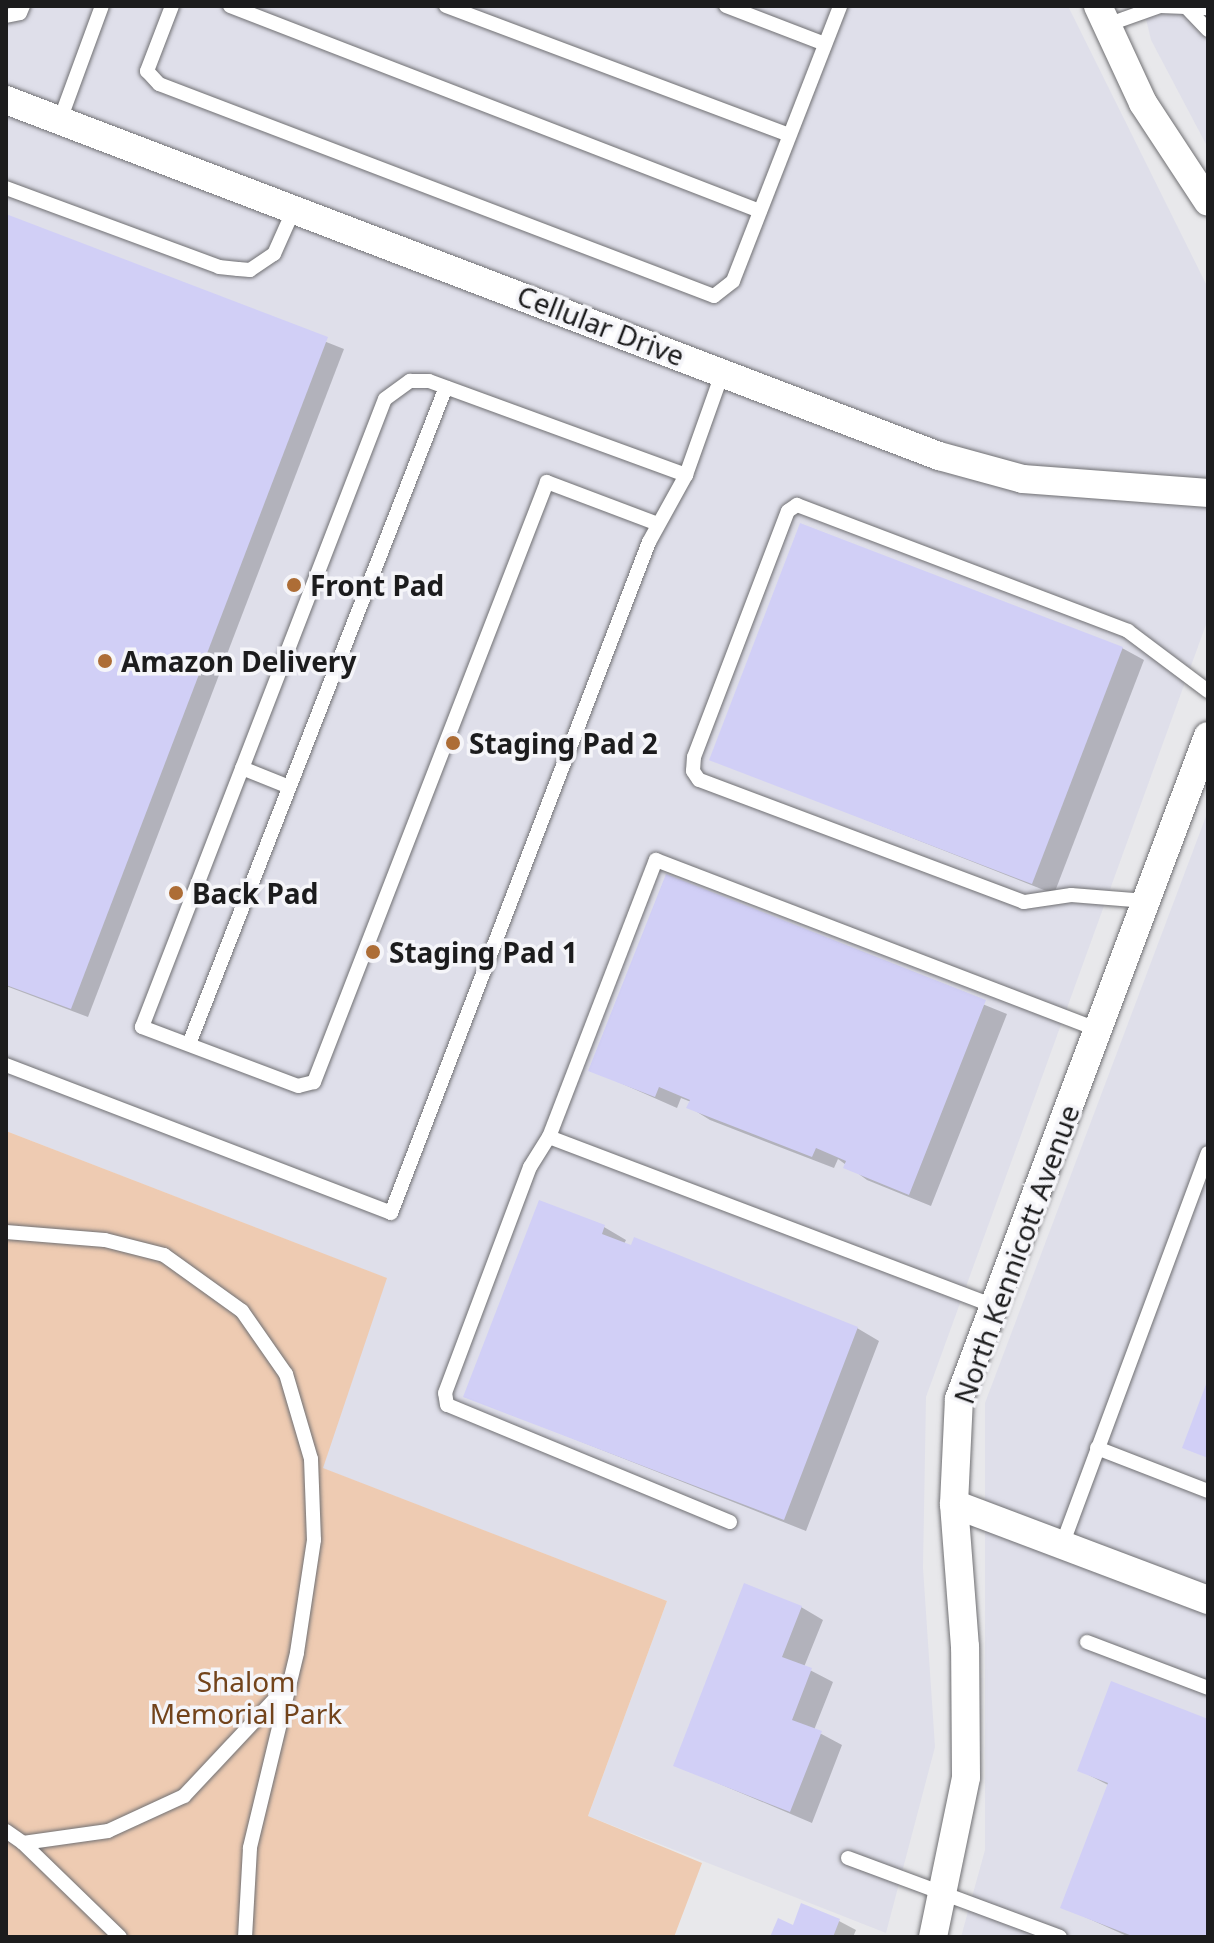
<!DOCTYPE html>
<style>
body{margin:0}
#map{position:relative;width:1214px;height:1943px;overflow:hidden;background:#e8e8eb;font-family:"Noto Sans",sans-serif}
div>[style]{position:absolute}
.built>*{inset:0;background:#dfdfea}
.green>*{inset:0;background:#eecbb2}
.shadow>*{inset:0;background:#0003}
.building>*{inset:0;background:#d1cff6;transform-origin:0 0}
.roads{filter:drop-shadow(0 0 2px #707073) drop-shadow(0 0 2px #707073)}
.service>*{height:14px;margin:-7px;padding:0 7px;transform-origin:7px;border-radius:7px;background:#fff}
.minor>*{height:28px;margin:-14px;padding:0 14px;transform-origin:14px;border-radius:14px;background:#fff}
.dots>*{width:22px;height:22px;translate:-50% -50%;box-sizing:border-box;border:4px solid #f5f5f9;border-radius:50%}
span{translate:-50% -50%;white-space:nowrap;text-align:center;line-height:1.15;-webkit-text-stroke:7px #f5f5f9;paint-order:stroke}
.street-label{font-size:28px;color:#1c1c1d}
.poi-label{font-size:28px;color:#1c1c1d;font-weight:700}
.left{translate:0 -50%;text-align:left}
.park-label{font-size:28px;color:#72431b}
.frame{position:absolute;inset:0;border:8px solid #1c1c1d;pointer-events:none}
</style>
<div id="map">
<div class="built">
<i style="clip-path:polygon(6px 6px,1068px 6px,1208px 288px,1208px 619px,926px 1397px,923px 1568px,935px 1747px,886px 1933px,588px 1816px,667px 1601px,322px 1468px,386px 1278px,6px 1131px)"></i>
<i style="clip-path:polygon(1143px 6px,1208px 6px,1208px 148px,1151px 40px)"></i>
<i style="clip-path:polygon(1208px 811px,1208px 1937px,961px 1937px,985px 1850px,985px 1403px)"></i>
</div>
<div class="green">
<i style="clip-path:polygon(6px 1131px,387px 1278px,323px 1468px,667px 1601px,588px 1816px,702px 1863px,674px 1937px,6px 1937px)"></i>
</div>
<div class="shadow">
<i style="clip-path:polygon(6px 216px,344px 349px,88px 1017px,6px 986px)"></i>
<i style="clip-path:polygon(1122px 648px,1144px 660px,1054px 894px,712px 759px)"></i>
<i style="clip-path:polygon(667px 876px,1007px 1014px,931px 1206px,867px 1180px,838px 1159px,834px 1168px,710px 1120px,689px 1107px,691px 1102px,681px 1098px,677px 1108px,591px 1070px)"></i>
<i style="clip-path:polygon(540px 1202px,604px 1227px,626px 1240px,624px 1244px,857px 1328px,879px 1341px,806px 1531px,466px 1396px)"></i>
<i style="clip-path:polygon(801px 1607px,823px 1620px,804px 1667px,833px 1682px,814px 1730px,842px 1745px,812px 1823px,675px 1765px)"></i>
<i style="clip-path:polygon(1208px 1721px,1208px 1937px,1129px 1937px,1063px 1907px,1110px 1786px,1079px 1770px)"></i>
<i style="clip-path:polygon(839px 1921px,856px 1930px,853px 1937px,772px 1937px,794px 1927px)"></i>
</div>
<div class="building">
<i style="clip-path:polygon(6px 214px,328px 337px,71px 1009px,6px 985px)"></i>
<i style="left:800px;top:523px;width:346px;height:254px;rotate:21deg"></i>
<i style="clip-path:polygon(666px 874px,986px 1000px,909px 1195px,843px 1168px,846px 1161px,816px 1148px,812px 1157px,686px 1108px,690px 1100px,659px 1087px,655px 1097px,588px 1071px)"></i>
<i style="clip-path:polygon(539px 1200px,605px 1225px,602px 1234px,631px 1245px,634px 1237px,858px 1327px,784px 1520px,463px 1397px)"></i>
<i style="clip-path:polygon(1208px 1379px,1208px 1458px,1182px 1448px)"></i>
<i style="clip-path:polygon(744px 1583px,802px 1606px,782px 1657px,812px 1668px,792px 1720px,822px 1731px,790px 1812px,673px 1766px)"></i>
<i style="clip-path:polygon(1111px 1681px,1208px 1719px,1208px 1937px,1135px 1937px,1060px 1908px,1108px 1783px,1077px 1771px)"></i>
<i style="clip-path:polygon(801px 1903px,840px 1919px,833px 1937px,770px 1937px,778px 1918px,793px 1925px)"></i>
</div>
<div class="roads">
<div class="service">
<i style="left:172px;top:6px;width:70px;rotate:111deg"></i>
<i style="left:147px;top:71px;width:18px;rotate:47deg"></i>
<i style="left:159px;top:84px;width:594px;rotate:20.91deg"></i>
<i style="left:714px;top:296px;width:24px;rotate:-38deg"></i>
<i style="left:733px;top:281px;width:295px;rotate:-68.7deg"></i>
<i style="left:230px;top:6px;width:568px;rotate:21.15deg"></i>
<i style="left:446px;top:6px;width:366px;rotate:20.6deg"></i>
<i style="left:726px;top:6px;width:106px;rotate:21deg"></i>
<i style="left:1186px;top:7px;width:22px;rotate:3deg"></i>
<i style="left:6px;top:16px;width:14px;rotate:-12deg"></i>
<i style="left:20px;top:13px;width:8px;rotate:-67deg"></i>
<i style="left:1104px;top:26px;width:59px;rotate:-19.7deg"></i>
<i style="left:1160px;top:6px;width:26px;rotate:2deg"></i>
<i style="left:1186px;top:7px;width:32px;rotate:46deg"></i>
<i style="left:60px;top:120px;width:121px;rotate:-69.8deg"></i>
<i style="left:6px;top:188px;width:227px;rotate:20.3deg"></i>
<i style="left:219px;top:267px;width:19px;rotate:6deg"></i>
<i style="left:238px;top:269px;width:12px;rotate:5deg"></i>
<i style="left:250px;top:270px;width:29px;rotate:-34deg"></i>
<i style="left:274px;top:254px;width:49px;rotate:-66deg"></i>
<i style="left:658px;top:524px;width:119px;rotate:-159.3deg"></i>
<i style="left:547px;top:482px;width:644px;rotate:111.22deg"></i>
<i style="left:314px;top:1082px;width:16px;rotate:166deg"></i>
<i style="left:298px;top:1086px;width:167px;rotate:-159.3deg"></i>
<i style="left:142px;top:1027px;width:673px;rotate:-68.85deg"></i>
<i style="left:385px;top:399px;width:31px;rotate:-36deg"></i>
<i style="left:410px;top:381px;width:19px"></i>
<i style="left:429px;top:381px;width:274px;rotate:20.1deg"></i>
<i style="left:242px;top:768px;width:51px;rotate:22deg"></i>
<i style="left:1146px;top:901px;width:75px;rotate:-175.4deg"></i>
<i style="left:1071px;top:895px;width:48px;rotate:171.5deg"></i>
<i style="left:1024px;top:902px;width:347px;rotate:-159.4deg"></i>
<i style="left:699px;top:780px;width:11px;rotate:-124deg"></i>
<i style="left:693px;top:771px;width:14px;rotate:-86deg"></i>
<i style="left:694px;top:757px;width:263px;rotate:-69.1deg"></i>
<i style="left:788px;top:511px;width:11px;rotate:-34deg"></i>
<i style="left:797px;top:505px;width:354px;rotate:20.8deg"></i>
<i style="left:1128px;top:631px;width:100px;rotate:36.9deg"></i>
<i style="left:189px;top:1044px;width:705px;rotate:-68.64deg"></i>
<i style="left:6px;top:1065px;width:412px;rotate:21deg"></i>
<i style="left:391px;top:1213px;width:719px;rotate:-68.97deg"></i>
<i style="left:649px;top:542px;width:77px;rotate:-61.1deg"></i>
<i style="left:686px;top:475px;width:110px;rotate:-70.4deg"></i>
<i style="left:549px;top:1137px;width:475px;rotate:20.8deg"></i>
<i style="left:6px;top:1232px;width:99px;rotate:4.6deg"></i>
<i style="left:105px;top:1240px;width:61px;rotate:14.3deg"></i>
<i style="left:164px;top:1255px;width:96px;rotate:35.7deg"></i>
<i style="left:242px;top:1311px;width:77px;rotate:55.1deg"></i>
<i style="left:286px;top:1374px;width:89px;rotate:73.6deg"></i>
<i style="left:311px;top:1459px;width:81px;rotate:87.9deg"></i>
<i style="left:314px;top:1540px;width:114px;rotate:98.6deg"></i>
<i style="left:297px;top:1653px;width:201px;rotate:103.6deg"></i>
<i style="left:250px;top:1848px;width:89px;rotate:93.2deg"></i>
<i style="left:1097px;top:1448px;width:119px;rotate:21.2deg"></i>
<i style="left:730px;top:1522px;width:306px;rotate:-157.5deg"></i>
<i style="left:447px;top:1405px;width:12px;rotate:-99deg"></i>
<i style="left:445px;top:1393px;width:241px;rotate:-69.4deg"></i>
<i style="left:530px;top:1167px;width:36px;rotate:-58deg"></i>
<i style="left:549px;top:1137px;width:297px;rotate:-68.9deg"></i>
<i style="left:656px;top:860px;width:474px;rotate:21deg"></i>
<i style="left:1062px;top:1545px;width:418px;rotate:-69.6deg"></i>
<i style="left:1087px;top:1642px;width:129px;rotate:20.8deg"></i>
<i style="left:6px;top:1831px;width:21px;rotate:35deg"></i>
<i style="left:23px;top:1843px;width:86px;rotate:-8deg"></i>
<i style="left:108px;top:1831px;width:84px;rotate:-24.7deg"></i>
<i style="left:184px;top:1796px;width:154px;rotate:-46.8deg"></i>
<i style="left:23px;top:1843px;width:135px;rotate:44.1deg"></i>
<i style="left:848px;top:1858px;width:226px;rotate:20.4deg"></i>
</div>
<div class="minor">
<i style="left:1098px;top:6px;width:107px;rotate:65.1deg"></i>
<i style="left:1143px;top:103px;width:118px;rotate:56.7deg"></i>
<i style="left:6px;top:100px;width:999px;rotate:20.89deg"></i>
<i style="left:939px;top:456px;width:87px;rotate:15.3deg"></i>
<i style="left:1023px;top:479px;width:186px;rotate:4.3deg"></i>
<i style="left:954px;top:1504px;width:272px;rotate:20.7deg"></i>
<i style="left:933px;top:1937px;width:163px;rotate:-78.3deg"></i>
<i style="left:966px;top:1777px;width:130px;rotate:-90.4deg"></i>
<i style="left:965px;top:1647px;width:143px;rotate:-94.4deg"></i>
<i style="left:954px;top:1504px;width:105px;rotate:-87.3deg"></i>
<i style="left:959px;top:1399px;width:708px;rotate:-69.42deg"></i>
</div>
</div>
<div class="dots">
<i style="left:294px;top:585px;background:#ad6d36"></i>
<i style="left:105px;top:661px;background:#ad6d36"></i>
<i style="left:453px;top:743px;background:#ad6d36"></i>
<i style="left:176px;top:893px;background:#ad6d36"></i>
<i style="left:373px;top:952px;background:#ad6d36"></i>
</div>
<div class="street-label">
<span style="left:601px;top:325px;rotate:21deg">Cellular Drive</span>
<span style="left:1016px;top:1254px;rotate:-70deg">North Kennicott Avenue</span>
</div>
<div class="poi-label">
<span class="left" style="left:310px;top:585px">Front Pad</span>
<span class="left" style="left:121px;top:661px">Amazon Delivery</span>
<span class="left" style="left:469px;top:743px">Staging Pad 2</span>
<span class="left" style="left:192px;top:893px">Back Pad</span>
<span class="left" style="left:389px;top:952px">Staging Pad 1</span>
</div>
<div class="park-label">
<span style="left:246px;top:1697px">Shalom<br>Memorial Park</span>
</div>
<div class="frame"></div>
</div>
